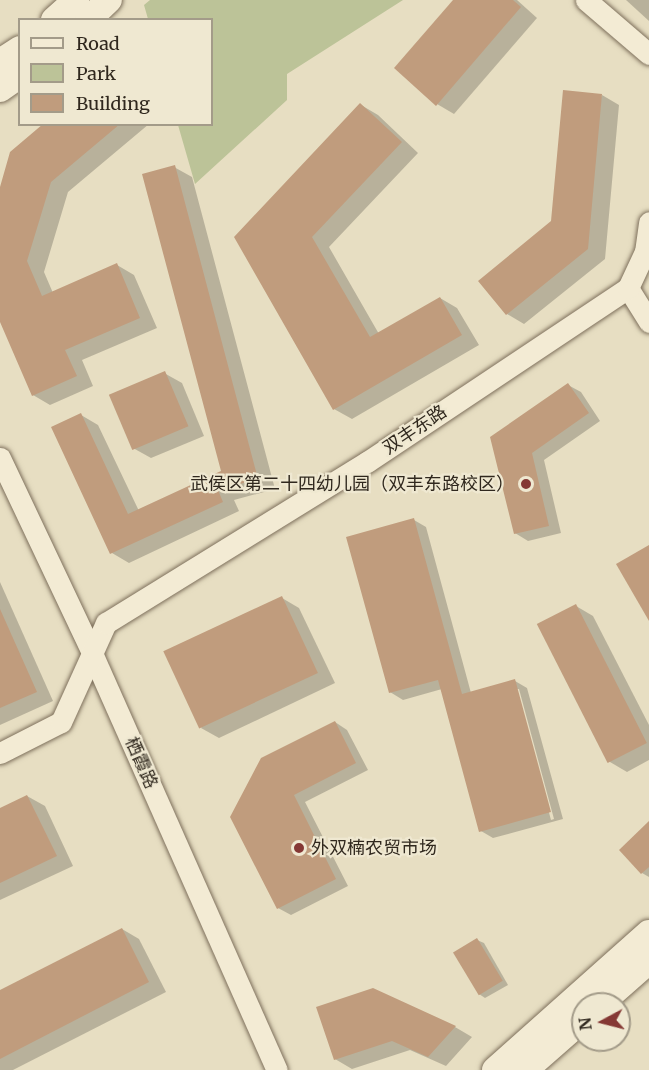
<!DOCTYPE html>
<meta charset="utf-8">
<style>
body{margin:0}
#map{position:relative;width:649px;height:1070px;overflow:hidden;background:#e7dec2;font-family:Merriweather,"Noto Sans SC",serif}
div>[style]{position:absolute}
.green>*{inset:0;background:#bcc398}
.shadow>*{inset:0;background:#0003}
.building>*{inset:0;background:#c09c7d;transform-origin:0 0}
.roads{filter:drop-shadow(0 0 2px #7e705c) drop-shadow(0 0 2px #7e705c)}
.minor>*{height:21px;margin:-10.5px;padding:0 10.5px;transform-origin:10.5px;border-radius:10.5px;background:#f3ebd4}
.tertiary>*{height:26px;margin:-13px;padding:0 13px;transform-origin:13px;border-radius:13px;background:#f3ebd4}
.dots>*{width:16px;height:16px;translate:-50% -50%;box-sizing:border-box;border:3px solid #efe8d1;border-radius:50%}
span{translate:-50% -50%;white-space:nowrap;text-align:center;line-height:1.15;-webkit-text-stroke:4.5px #efe8d1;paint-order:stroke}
.street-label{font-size:18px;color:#30281e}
.poi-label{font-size:18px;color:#30281e}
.right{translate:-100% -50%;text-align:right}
.left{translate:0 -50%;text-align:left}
.legend{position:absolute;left:18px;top:18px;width:195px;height:108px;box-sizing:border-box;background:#efe8d1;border:2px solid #a39b89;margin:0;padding:8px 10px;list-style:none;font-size:18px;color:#30281e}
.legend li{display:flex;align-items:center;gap:12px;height:30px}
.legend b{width:30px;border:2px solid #a39b89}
.north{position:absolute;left:571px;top:992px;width:60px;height:60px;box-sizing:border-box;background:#efe8d1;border:2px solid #a39b89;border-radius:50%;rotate:263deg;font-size:16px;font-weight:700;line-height:24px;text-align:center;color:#30281e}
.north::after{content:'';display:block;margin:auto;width:21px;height:27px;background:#853834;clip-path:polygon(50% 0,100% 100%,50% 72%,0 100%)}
</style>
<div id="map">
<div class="green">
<i style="clip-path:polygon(150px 0,403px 0,287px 74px,287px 100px,195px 184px,178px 125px,212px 124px,212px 20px,148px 19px,144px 5px)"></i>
</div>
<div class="shadow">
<i style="clip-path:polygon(455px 0,517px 0,537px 18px,454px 114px,437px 104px)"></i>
<i style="clip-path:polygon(626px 0,649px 0,649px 21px)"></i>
<i style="clip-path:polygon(602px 95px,619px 105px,605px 259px,524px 324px,507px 314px,480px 281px,553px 222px)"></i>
<i style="clip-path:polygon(361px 105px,378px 115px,418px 153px,329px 247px,379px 334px,440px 298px,457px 308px,479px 345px,352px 419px,334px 409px,236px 238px)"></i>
<i style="clip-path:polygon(46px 124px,149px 124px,68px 192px,44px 272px,53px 293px,117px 265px,134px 275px,157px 328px,82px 360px,93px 386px,50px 405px,33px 395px,0 318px,0 192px)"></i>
<i style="clip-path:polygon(174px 167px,192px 177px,275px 489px,234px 500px,239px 511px,129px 563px,112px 553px,53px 428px,81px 415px,98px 425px,139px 511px,223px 472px)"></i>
<i style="clip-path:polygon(164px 373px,182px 383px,204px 436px,151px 458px,133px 448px,111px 396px)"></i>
<i style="clip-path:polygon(568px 385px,581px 392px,600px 421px,544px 460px,561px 533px,528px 541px,515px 533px,492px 437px)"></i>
<i style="clip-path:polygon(evenodd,414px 520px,426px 527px,471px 693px,515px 681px,527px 688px,563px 819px,493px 838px,481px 831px,442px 689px,403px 700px,390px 692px,414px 520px,516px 689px,519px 689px,554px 819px,551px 820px,516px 689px)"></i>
<i style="clip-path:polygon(0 582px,53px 701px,0 725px)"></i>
<i style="clip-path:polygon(282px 598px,299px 608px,335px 683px,219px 738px,201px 728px)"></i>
<i style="clip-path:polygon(576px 606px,593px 616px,649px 725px,649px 760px,627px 772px,610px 762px)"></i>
<i style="clip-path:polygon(335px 722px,347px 730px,368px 770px,305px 802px,348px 886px,291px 915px,278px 908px,232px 817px)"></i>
<i style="clip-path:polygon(27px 796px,45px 806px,73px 866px,0 900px,0 809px)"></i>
<i style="clip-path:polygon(649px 823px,649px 877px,642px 873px)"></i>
<i style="clip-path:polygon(122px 929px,139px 939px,166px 992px,13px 1070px,0 1070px,0 991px)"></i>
<i style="clip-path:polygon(477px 940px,484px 943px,508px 985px,485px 998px,479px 994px)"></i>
<i style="clip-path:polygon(373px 989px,455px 1027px,472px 1037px,446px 1066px,410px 1050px,352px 1069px,335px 1059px)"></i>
</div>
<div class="building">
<i style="clip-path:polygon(453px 0,513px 0,521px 7px,436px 106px,394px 68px)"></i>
<i style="clip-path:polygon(563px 90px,602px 94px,588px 249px,506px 315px,478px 281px,551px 221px)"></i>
<i style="clip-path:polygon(360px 103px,402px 142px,312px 237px,370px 337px,440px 297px,462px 335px,333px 410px,234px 237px)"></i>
<i style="clip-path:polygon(43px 124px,120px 124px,51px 182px,27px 261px,42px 296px,117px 263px,140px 318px,65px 350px,77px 376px,32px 396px,0 322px,0 187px,10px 152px)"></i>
<i style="clip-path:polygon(175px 165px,258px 479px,218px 490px,223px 502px,110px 554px,51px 427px,81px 413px,128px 514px,221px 471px,142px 174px)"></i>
<i style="left:165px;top:371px;width:60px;height:61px;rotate:67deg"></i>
<i style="clip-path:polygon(568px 383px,589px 413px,532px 453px,549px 526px,514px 534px,490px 437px)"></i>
<i style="clip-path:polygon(414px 518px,462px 694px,515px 679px,551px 812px,479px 832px,438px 680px,389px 693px,346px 537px)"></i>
<i style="clip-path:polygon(649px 545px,649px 621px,616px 564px)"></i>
<i style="left:282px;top:596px;width:85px;height:131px;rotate:65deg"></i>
<i style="left:576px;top:604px;width:156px;height:44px;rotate:63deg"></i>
<i style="clip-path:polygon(0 609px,37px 692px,0 708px)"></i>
<i style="clip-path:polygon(335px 721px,356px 763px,294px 795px,336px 879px,277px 909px,230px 817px,261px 758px)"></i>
<i style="clip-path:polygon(27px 795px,57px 856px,0 883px,0 808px)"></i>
<i style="clip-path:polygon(649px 821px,649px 867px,641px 874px,619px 850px)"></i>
<i style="clip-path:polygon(122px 928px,149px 982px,0 1059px,0 990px)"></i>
<i style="left:477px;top:938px;width:50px;height:28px;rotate:59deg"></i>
<i style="clip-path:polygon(373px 988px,456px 1026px,428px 1057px,392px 1041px,334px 1060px,316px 1007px)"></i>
</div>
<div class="roads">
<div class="minor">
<i style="left:586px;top:0;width:83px;rotate:40.6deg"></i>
<i style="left:628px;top:288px;width:40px;rotate:58deg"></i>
<i style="left:0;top:458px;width:216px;rotate:64.7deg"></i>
<i style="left:92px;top:653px;width:456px;rotate:66.1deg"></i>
<i style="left:0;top:753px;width:68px;rotate:-26.9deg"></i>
<i style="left:61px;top:722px;width:109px;rotate:-65.6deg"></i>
<i style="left:106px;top:623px;width:307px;rotate:-31.7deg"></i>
<i style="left:367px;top:462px;width:314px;rotate:-33.7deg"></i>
<i style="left:628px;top:288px;width:40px;rotate:-65deg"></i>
<i style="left:645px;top:252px;width:30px;rotate:-82deg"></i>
</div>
<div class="tertiary">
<i style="left:54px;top:20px;width:30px;rotate:-42deg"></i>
<i style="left:88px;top:20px;width:29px;rotate:-44deg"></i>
<i style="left:0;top:62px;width:24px;rotate:-33deg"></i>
<i style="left:0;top:89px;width:24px;rotate:-35deg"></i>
<i style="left:600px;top:1004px;width:65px;rotate:-41.3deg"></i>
<i style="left:495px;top:1070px;width:206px;rotate:-41.7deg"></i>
<i style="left:525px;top:1070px;width:77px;rotate:-41.3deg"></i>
</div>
</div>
<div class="dots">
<i style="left:526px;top:484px;background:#853834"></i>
<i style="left:299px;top:848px;background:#853834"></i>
</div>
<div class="street-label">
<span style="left:415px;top:430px;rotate:-34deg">双丰东路</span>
<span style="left:141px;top:763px;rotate:66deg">栖霞路</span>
</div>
<div class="poi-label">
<span class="right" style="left:514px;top:484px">武侯区第二十四幼儿园（双丰东路校区）</span>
<span class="left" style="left:311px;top:848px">外双楠农贸市场</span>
</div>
<ul class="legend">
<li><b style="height:8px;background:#f3ebd4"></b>Road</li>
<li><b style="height:16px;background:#bcc398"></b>Park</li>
<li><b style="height:16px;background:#c09c7d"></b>Building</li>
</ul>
<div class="north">N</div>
</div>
